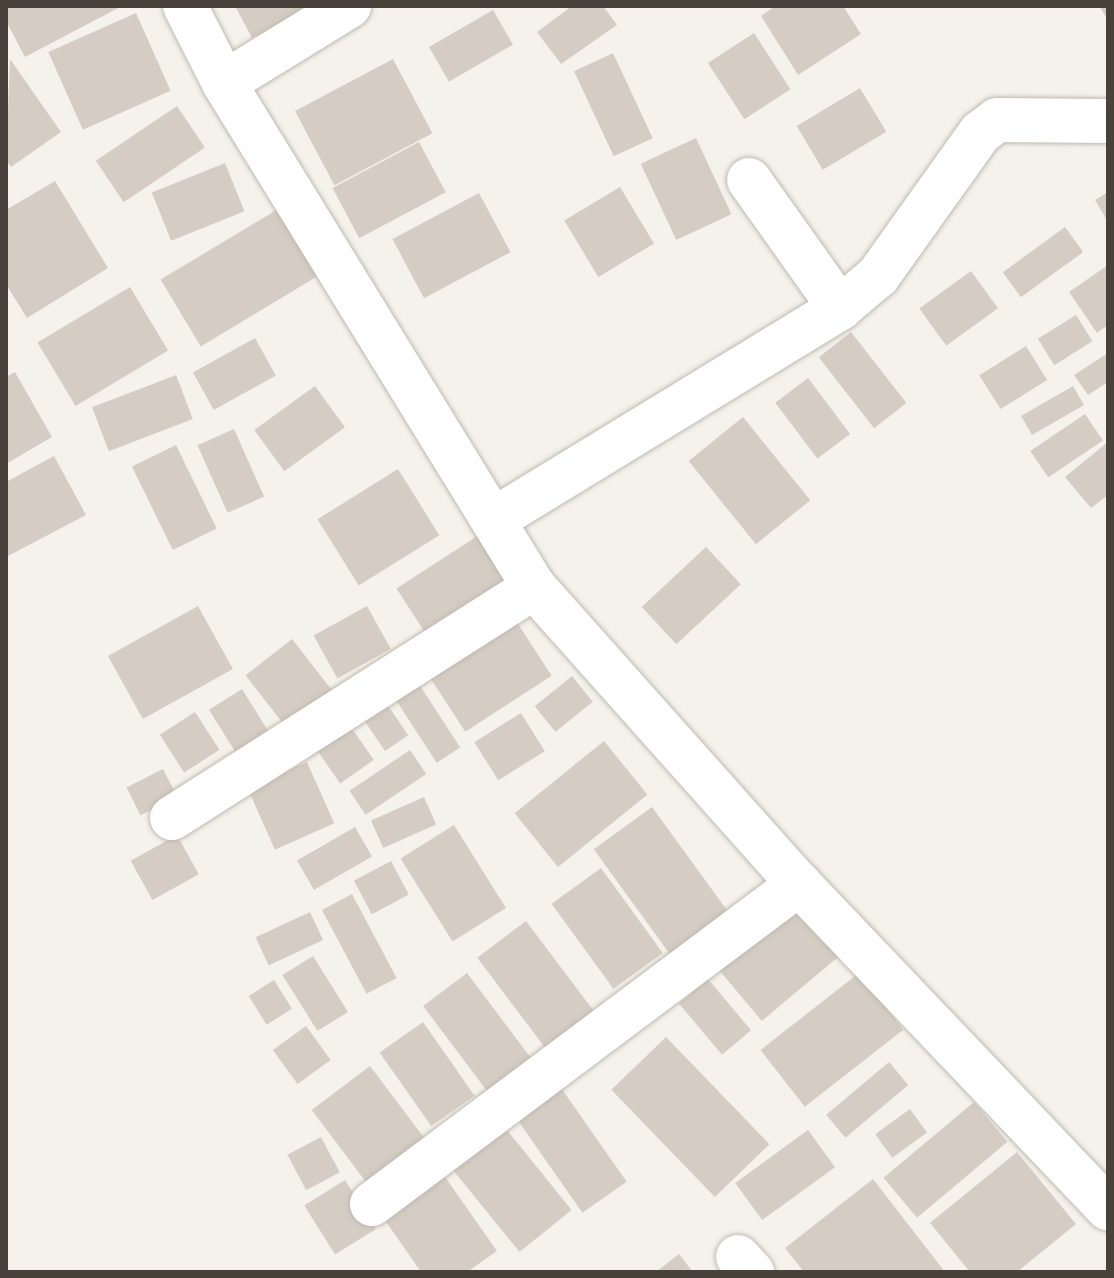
<!DOCTYPE html>
<style>
body{margin:0}
#map{position:relative;width:1114px;height:1278px;overflow:hidden;background:#f5f2ec;font-family:"Alegreya Sans",sans-serif}
div>[style]{position:absolute}
.building>*{inset:0;background:#d5cdc3;transform-origin:0 0}
.roads{filter:drop-shadow(0 0 2px #bfb9b0) drop-shadow(0 0 2px #bfb9b0)}
.street>*{height:44px;margin:-22px;padding:0 22px;transform-origin:22px;border-radius:22px;background:#fff}
span{translate:-50% -50%;white-space:nowrap;text-align:center;line-height:1.15;-webkit-text-stroke:8px #fff;paint-order:stroke}
.frame{position:absolute;inset:0;border:8px solid #49423b;pointer-events:none}
</style>
<div id="map">
<div class="building">
<i style="clip-path:polygon(6px 6px,122px 6px,25px 57px,6px 21px)"></i>
<i style="clip-path:polygon(235px 6px,305px 6px,307px 9px,252px 38px)"></i>
<i style="clip-path:polygon(572px 6px,603px 6px,617px 25px,561px 64px,537px 32px)"></i>
<i style="clip-path:polygon(775px 6px,843px 6px,861px 34px,798px 75px,761px 16px)"></i>
<i style="clip-path:polygon(1099px 6px,1108px 6px,1108px 20px)"></i>
<i style="left:493px;top:10px;width:40px;height:74px;rotate:60deg"></i>
<i style="left:136px;top:13px;width:85px;height:96px;rotate:66deg"></i>
<i style="left:754px;top:33px;width:67px;height:55px;rotate:57deg"></i>
<i style="left:613px;top:53px;width:94px;height:43px;rotate:65deg"></i>
<i style="clip-path:polygon(10px 59px,61px 132px,11px 167px,6px 160px)"></i>
<i style="left:393px;top:59px;width:84px;height:111px;rotate:62deg"></i>
<i style="left:860px;top:88px;width:51px;height:74px;rotate:59deg"></i>
<i style="left:177px;top:106px;width:50px;height:98px;rotate:56deg"></i>
<i style="left:696px;top:138px;width:84px;height:61px;rotate:65deg"></i>
<i style="left:419px;top:142px;width:57px;height:98px;rotate:62deg"></i>
<i style="left:225px;top:163px;width:52px;height:79px;rotate:68deg"></i>
<i style="clip-path:polygon(55px 181px,108px 268px,27px 318px,6px 284px,6px 210px)"></i>
<i style="left:620px;top:187px;width:66px;height:65px;rotate:59deg"></i>
<i style="clip-path:polygon(1108px 192px,1108px 222px,1095px 200px)"></i>
<i style="left:479px;top:193px;width:67px;height:98px;rotate:62deg"></i>
<i style="left:278px;top:209px;width:78px;height:137px;rotate:59deg"></i>
<i style="left:1065px;top:227px;width:31px;height:77px;rotate:54deg"></i>
<i style="clip-path:polygon(1108px 265px,1108px 325px,1097px 333px,1069px 292px)"></i>
<i style="left:971px;top:271px;width:46px;height:64px;rotate:54deg"></i>
<i style="left:130px;top:287px;width:74px;height:108px;rotate:59deg"></i>
<i style="left:1076px;top:315px;width:31px;height:45px;rotate:58deg"></i>
<i style="left:851px;top:332px;width:90px;height:41px;rotate:52deg"></i>
<i style="left:255px;top:338px;width:43px;height:71px;rotate:61deg"></i>
<i style="left:1026px;top:346px;width:40px;height:55px;rotate:58deg"></i>
<i style="clip-path:polygon(1108px 353px,1108px 382px,1088px 395px,1074px 375px)"></i>
<i style="clip-path:polygon(15px 372px,52px 437px,6px 464px,6px 377px)"></i>
<i style="left:176px;top:375px;width:47px;height:90px;rotate:69deg"></i>
<i style="left:808px;top:378px;width:70px;height:41px;rotate:53deg"></i>
<i style="left:315px;top:386px;width:51px;height:75px;rotate:54deg"></i>
<i style="left:1073px;top:386px;width:22px;height:60px;rotate:60deg"></i>
<i style="left:1085px;top:414px;width:32px;height:66px;rotate:56deg"></i>
<i style="left:743px;top:417px;width:107px;height:70px;rotate:51deg"></i>
<i style="left:234px;top:429px;width:74px;height:40px;rotate:66deg"></i>
<i style="clip-path:polygon(1108px 442px,1108px 495px,1091px 508px,1065px 477px)"></i>
<i style="left:176px;top:445px;width:93px;height:49px;rotate:64deg"></i>
<i style="clip-path:polygon(54px 456px,86px 515px,6px 557px,6px 482px)"></i>
<i style="left:398px;top:469px;width:78px;height:95px;rotate:58deg"></i>
<i style="left:482px;top:533px;width:61px;height:102px;rotate:57deg"></i>
<i style="left:706px;top:547px;width:51px;height:88px;rotate:47deg"></i>
<i style="left:198px;top:606px;width:72px;height:103px;rotate:61deg"></i>
<i style="left:367px;top:606px;width:49px;height:61px;rotate:61deg"></i>
<i style="left:507px;top:607px;width:82px;height:103px;rotate:57deg"></i>
<i style="left:292px;top:639px;width:77px;height:59px;rotate:52deg"></i>
<i style="left:572px;top:676px;width:33px;height:48px;rotate:51deg"></i>
<i style="left:415px;top:678px;width:83px;height:28px;rotate:57deg"></i>
<i style="left:242px;top:689px;width:65px;height:39px;rotate:58deg"></i>
<i style="left:383px;top:698px;width:45px;height:28px;rotate:56deg"></i>
<i style="left:195px;top:712px;width:45px;height:42px;rotate:57deg"></i>
<i style="left:521px;top:713px;width:45px;height:55px;rotate:58deg"></i>
<i style="left:348px;top:723px;width:45px;height:41px;rotate:55deg"></i>
<i style="left:604px;top:741px;width:69px;height:115px;rotate:51deg"></i>
<i style="left:410px;top:750px;width:29px;height:73px;rotate:56deg"></i>
<i style="left:307px;top:762px;width:67px;height:65px;rotate:66deg"></i>
<i style="left:163px;top:769px;width:31px;height:41px;rotate:63deg"></i>
<i style="left:424px;top:797px;width:30px;height:58px;rotate:66deg"></i>
<i style="left:652px;top:807px;width:139px;height:72px;rotate:54deg"></i>
<i style="left:454px;top:825px;width:98px;height:63px;rotate:58deg"></i>
<i style="left:355px;top:827px;width:34px;height:67px;rotate:60deg"></i>
<i style="left:177px;top:835px;width:45px;height:53px;rotate:61deg"></i>
<i style="left:391px;top:861px;width:38px;height:42px;rotate:62deg"></i>
<i style="left:601px;top:868px;width:105px;height:61px;rotate:54deg"></i>
<i style="left:352px;top:894px;width:95px;height:34px;rotate:62deg"></i>
<i style="left:803px;top:899px;width:67px;height:110px;rotate:50deg"></i>
<i style="left:310px;top:912px;width:31px;height:60px;rotate:65deg"></i>
<i style="left:526px;top:921px;width:122px;height:61px;rotate:53deg"></i>
<i style="left:313px;top:956px;width:66px;height:36px;rotate:58deg"></i>
<i style="left:467px;top:973px;width:111px;height:55px;rotate:53deg"></i>
<i style="left:859px;top:973px;width:72px;height:125px;rotate:52deg"></i>
<i style="left:708px;top:979px;width:67px;height:38px;rotate:50deg"></i>
<i style="left:274px;top:980px;width:34px;height:30px;rotate:58deg"></i>
<i style="left:423px;top:1022px;width:90px;height:53px;rotate:55deg"></i>
<i style="left:306px;top:1026px;width:42px;height:41px;rotate:54deg"></i>
<i style="left:666px;top:1037px;width:149px;height:76px;rotate:46deg"></i>
<i style="left:889px;top:1062px;width:30px;height:82px;rotate:50deg"></i>
<i style="left:370px;top:1066px;width:99px;height:73px;rotate:53deg"></i>
<i style="left:559px;top:1085px;width:118px;height:54px;rotate:55deg"></i>
<i style="left:974px;top:1102px;width:52px;height:118px;rotate:50deg"></i>
<i style="left:910px;top:1109px;width:29px;height:43px;rotate:54deg"></i>
<i style="left:498px;top:1119px;width:117px;height:67px;rotate:51deg"></i>
<i style="left:808px;top:1130px;width:46px;height:90px;rotate:54deg"></i>
<i style="left:321px;top:1137px;width:40px;height:38px;rotate:62deg"></i>
<i style="clip-path:polygon(1017px 1152px,1076px 1224px,1017px 1272px,970px 1272px,930px 1223px)"></i>
<i style="clip-path:polygon(443px 1174px,497px 1251px,467px 1272px,421px 1272px,382px 1216px)"></i>
<i style="clip-path:polygon(873px 1179px,945px 1272px,804px 1272px,785px 1248px)"></i>
<i style="left:345px;top:1180px;width:58px;height:48px;rotate:58deg"></i>
<i style="clip-path:polygon(679px 1254px,693px 1272px,656px 1272px)"></i>
</div>
<div class="roads">
<div class="street">
<i style="left:185px;top:6px;width:86px;rotate:63.1deg"></i>
<i style="left:224px;top:83px;width:592px;rotate:58.41deg"></i>
<i style="left:534px;top:587px;width:398px;rotate:48.3deg"></i>
<i style="left:799px;top:884px;width:448px;rotate:46.4deg"></i>
<i style="left:224px;top:83px;width:147px;rotate:-31.6deg"></i>
<i style="left:840px;top:308px;width:50px;rotate:-40.1deg"></i>
<i style="left:878px;top:276px;width:176px;rotate:-54.5deg"></i>
<i style="left:980px;top:133px;width:21px;rotate:-37deg"></i>
<i style="left:997px;top:120px;width:111px;rotate:0.5deg"></i>
<i style="left:493px;top:520px;width:407px;rotate:-31.4deg"></i>
<i style="left:840px;top:308px;width:157px;rotate:-125.4deg"></i>
<i style="left:172px;top:818px;width:429px;rotate:-32.5deg"></i>
<i style="left:372px;top:1204px;width:534px;rotate:-36.85deg"></i>
<i style="left:738px;top:1257px;width:21px;rotate:47deg"></i>
</div>
</div>
<div class="frame"></div>
</div>
